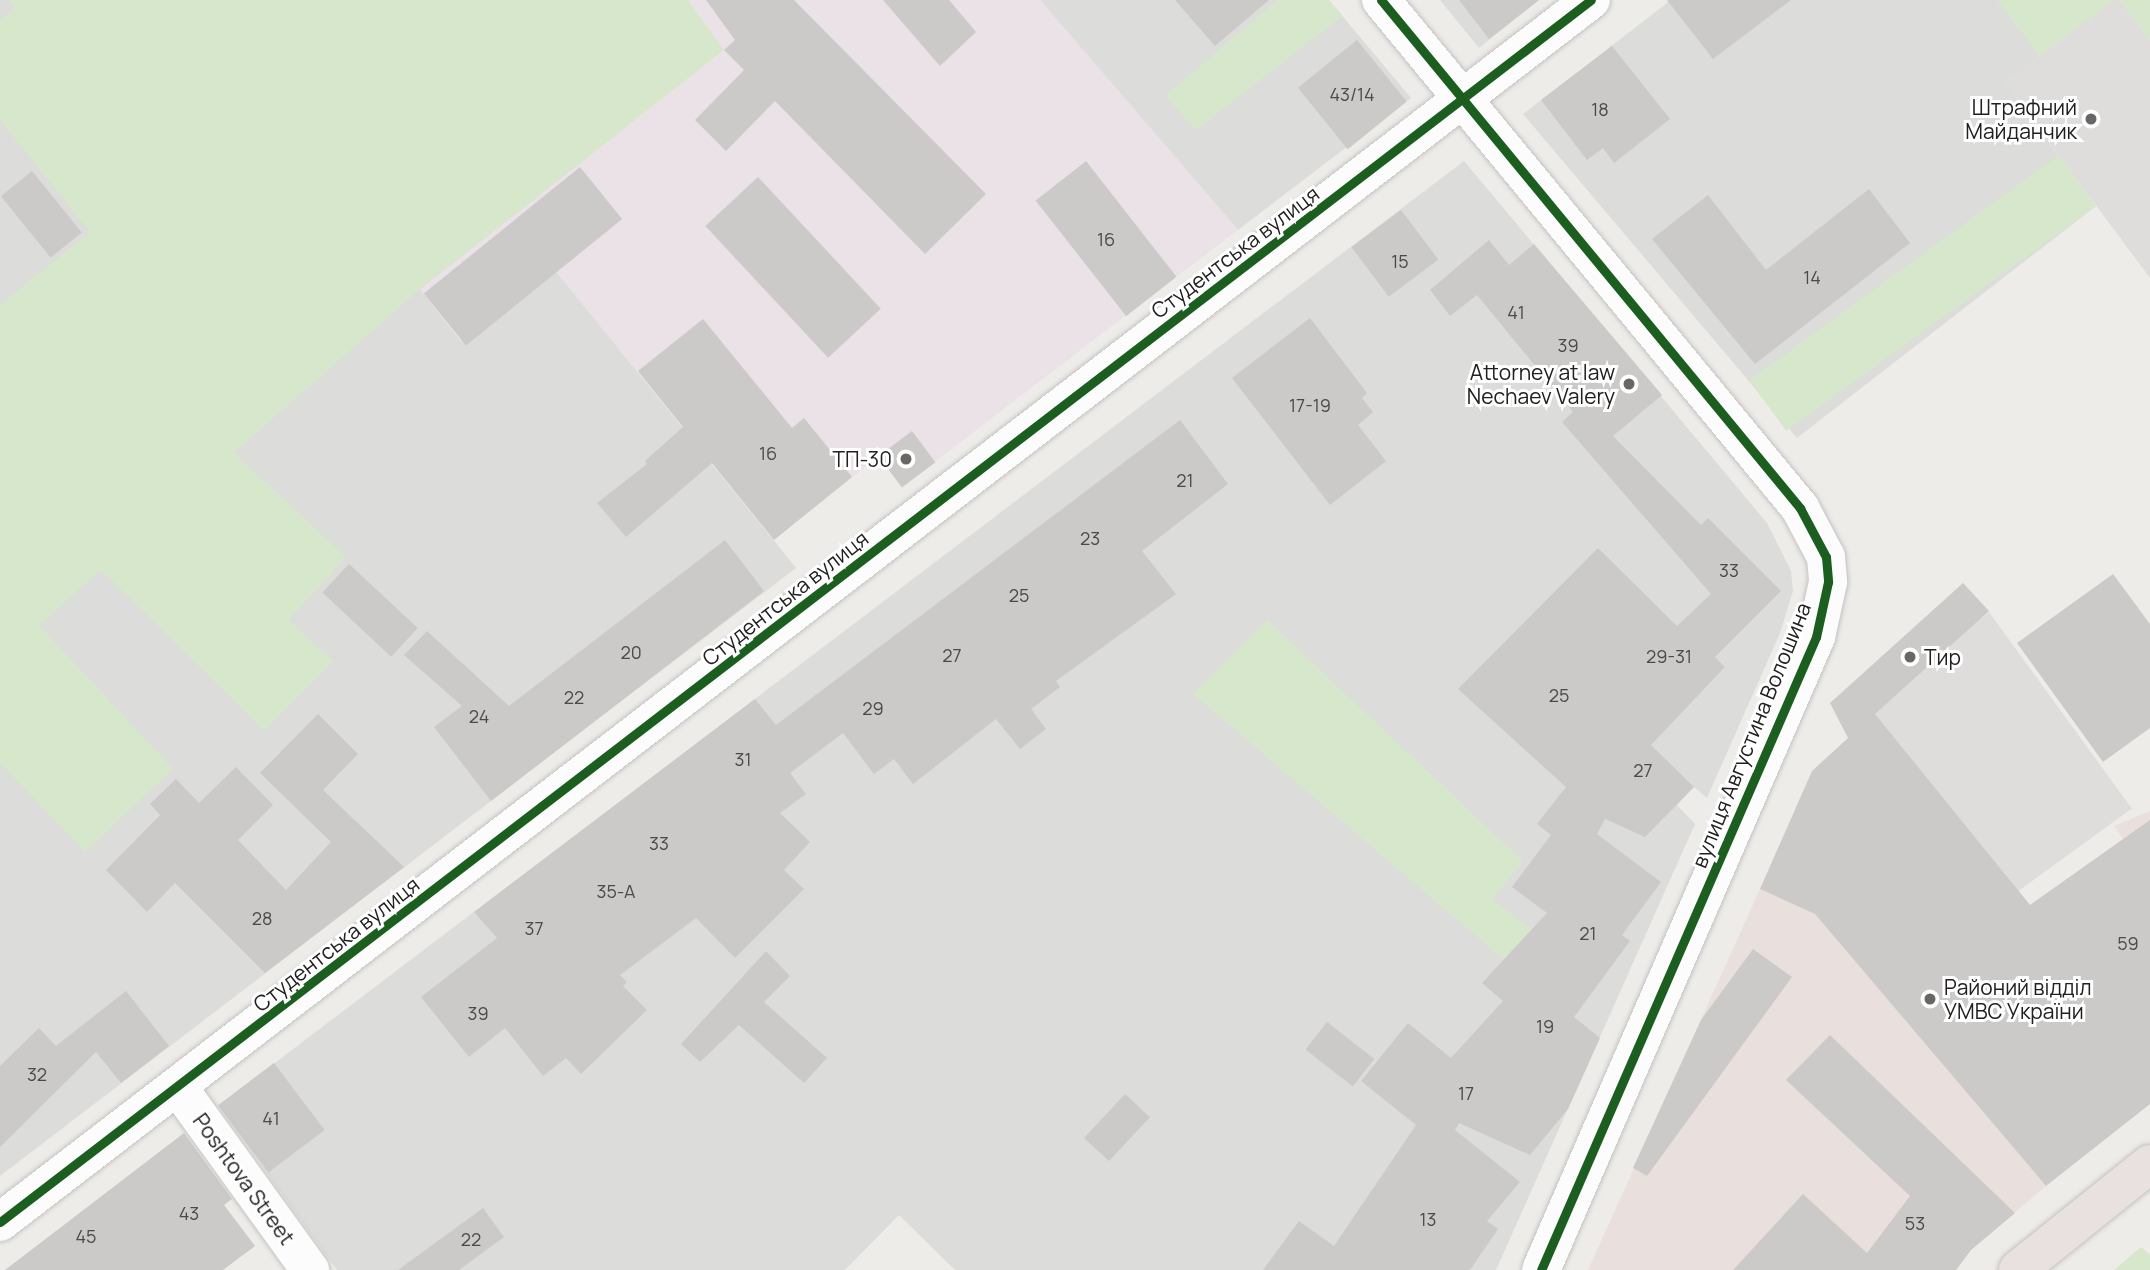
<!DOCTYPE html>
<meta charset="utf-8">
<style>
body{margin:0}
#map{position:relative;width:2150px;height:1270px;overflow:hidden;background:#edece9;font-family:Manrope,sans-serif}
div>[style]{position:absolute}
.residential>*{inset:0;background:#dcdcda}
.commercial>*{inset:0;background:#e9dfdc}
.industrial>*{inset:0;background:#eae2e6}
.grass>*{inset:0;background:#d6e7cc;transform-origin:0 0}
.parking>*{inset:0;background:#dedddc;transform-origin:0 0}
.building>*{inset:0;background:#cccac8;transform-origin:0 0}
.roads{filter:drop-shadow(0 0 2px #c3c3c1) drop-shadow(0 0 2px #c3c3c1)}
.minor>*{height:38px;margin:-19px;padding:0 19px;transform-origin:19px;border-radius:19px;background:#fcfcfc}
.highway>*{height:38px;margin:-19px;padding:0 19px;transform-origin:19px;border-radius:19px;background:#e9e1e0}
.cycleway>*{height:9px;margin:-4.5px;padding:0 4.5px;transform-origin:4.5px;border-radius:4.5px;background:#1b5e20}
.dots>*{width:19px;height:19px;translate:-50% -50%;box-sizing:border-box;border:4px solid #fff;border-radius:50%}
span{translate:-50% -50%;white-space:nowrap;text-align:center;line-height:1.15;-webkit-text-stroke:6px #fff;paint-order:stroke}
.number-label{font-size:18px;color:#4b4a4a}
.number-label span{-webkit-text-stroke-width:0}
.poi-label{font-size:21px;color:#202020}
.right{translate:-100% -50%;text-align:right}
.left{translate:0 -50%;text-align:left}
.street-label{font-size:21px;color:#202020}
</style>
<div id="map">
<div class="residential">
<i style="clip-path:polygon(0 0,688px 0,611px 143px,555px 270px,796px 568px,0 1176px)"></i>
<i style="clip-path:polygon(1040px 0,1329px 0,1411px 98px,1238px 230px)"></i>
<i style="clip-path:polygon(1440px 0,1539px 0,1479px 48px)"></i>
<i style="clip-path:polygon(1671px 0,2114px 0,2005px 83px,2096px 206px,1797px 438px,1523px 114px)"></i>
<i style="clip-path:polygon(1464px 161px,1767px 523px,1791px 571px,1793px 591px,1780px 633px,1707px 798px,1694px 787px,1677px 805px,1695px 824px,1496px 1270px,955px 1270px,899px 1215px,845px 1270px,337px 1270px,218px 1106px)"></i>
</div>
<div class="commercial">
<i style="clip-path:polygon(2150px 811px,2150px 875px,2114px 826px)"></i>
<i style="clip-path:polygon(1760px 889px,1811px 909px,2046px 1186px,1971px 1250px,1956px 1270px,1588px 1270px)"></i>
</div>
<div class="industrial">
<i style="clip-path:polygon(688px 0,1040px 0,1238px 230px,1176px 277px,1085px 161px,1036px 200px,1125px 316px,902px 487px,878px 457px,774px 540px,555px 270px,461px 342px,420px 289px,724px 50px)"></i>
</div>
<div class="grass">
<i style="clip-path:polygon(9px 0,688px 0,724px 50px,420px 289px,234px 453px,346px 557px,289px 620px,333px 661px,264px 731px,101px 570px,39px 625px,173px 769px,85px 852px,0 763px,0 305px,90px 232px,0 120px,0 20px,15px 8px)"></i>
<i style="clip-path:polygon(1277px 0,1329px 0,1343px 16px,1196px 130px,1165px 96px)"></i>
<i style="clip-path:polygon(1997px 0,2114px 0,2040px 57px)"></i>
<i style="clip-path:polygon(2120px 0,2150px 0,2150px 41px)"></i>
<i style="left:2059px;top:155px;width:63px;height:383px;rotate:54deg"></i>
<i style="clip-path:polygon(1267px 620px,1523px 861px,1493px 899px,1542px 938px,1504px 960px,1193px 694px)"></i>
<i style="clip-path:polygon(2141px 1247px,2150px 1255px,2150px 1270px,2114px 1270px)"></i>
</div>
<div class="parking">
<i style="clip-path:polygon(2114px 0,2120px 0,2150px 41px,2150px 278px,2005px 83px)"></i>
<i style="left:1989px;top:612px;width:243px;height:153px;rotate:54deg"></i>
</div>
<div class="building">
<i style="clip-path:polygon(706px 0,794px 0,986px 194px,925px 254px,775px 101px,726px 151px,695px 120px,744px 70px,724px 50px,735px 40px)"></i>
<i style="clip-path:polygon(883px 0,949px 0,976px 32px,940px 66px)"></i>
<i style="clip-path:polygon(1175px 0,1269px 0,1215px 46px)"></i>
<i style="clip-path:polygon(1459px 0,1539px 0,1489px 39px)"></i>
<i style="clip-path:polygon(1667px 0,1791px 0,1713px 59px)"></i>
<i style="left:1357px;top:40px;width:79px;height:76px;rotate:51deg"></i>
<i style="clip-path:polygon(1612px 46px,1670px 119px,1614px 163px,1603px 148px,1587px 160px,1541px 100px)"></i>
<i style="left:1086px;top:161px;width:147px;height:64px;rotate:52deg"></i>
<i style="left:580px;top:167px;width:67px;height:201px;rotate:51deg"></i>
<i style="left:32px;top:171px;width:79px;height:40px;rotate:51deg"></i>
<i style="left:758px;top:177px;width:180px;height:72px;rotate:47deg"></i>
<i style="clip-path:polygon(1869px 189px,1910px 243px,1755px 364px,1652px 239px,1708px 195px,1766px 270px)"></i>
<i style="left:1401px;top:210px;width:62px;height:62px;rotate:53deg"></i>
<i style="clip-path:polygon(1489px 240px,1509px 265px,1534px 244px,1662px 395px,1613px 436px,1701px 525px,1708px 518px,1781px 591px,1715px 657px,1725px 667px,1651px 745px,1694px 787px,1645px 837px,1605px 819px,1597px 834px,1661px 882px,1622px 935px,1630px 941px,1574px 1017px,1600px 1038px,1568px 1109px,1530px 1155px,1459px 1123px,1455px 1130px,1520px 1182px,1487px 1221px,1498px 1229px,1470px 1270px,1263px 1270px,1299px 1221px,1334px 1246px,1416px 1125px,1361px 1081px,1408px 1023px,1451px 1058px,1503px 1001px,1482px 983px,1547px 913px,1512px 887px,1551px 835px,1537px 824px,1566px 787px,1458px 689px,1598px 548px,1677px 626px,1711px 594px,1562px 422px,1573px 412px,1477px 295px,1450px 316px,1430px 290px)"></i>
<i style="clip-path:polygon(1310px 318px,1367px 393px,1362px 398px,1373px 412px,1358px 425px,1386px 461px,1330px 505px,1232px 378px)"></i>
<i style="clip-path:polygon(703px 319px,792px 428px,804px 418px,852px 477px,774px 540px,712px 463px,626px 537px,597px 503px,647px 464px,645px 461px,683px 427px,638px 371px)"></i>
<i style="clip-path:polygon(1180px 420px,1228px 484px,1142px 551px,1176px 594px,1056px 681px,1060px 687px,1031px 709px,1046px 729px,1020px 749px,996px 719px,913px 784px,894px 759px,874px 774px,843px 733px,790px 773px,806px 794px,780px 813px,810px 842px,784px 870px,804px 889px,735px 958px,696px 918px,620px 975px,627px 982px,623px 986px,647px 1010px,581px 1074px,566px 1058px,543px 1076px,505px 1028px,469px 1057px,421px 997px,497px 938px,474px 912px,755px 699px,776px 725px)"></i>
<i style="left:912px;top:431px;width:39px;height:42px;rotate:53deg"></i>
<i style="clip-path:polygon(725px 540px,764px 591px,491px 801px,434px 727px,462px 706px,404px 655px,427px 631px,509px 706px)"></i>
<i style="left:349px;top:564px;width:94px;height:39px;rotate:43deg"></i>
<i style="clip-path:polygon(2113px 574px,2150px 624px,2150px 728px,2103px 762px,2017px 643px)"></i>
<i style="clip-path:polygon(1963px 583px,1989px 611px,1875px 714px,2030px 905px,2150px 820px,2150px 1104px,2046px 1186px,1815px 914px,1760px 889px,1812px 771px,1848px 738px,1830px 703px)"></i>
<i style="clip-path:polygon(318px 714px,358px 754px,323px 790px,404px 867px,265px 973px,175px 883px,147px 912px,106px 870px,160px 815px,150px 804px,176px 779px,199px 803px,236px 767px,273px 805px,238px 840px,286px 890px,331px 842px,260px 773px)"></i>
<i style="clip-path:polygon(1753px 949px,1792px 977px,1647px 1176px,1633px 1168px,1701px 1020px)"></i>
<i style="clip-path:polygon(766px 951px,790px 976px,764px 1002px,827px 1058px,804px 1083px,739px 1025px,700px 1062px,681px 1044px)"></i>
<i style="clip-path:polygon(126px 991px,169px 1046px,121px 1083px,96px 1052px,0 1147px,0 1066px,39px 1028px,56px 1046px)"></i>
<i style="left:1327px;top:1022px;width:60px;height:35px;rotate:38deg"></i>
<i style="clip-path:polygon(1830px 1035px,2015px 1213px,1971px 1250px,1956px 1270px,1733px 1270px,1803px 1194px,1867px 1253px,1910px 1196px,1786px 1080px)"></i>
<i style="left:274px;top:1063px;width:84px;height:70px;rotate:53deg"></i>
<i style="left:1125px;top:1094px;width:34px;height:60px;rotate:43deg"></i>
<i style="clip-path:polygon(184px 1133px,232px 1199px,224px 1205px,255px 1246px,223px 1270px,5px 1270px)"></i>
<i style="clip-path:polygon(483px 1208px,504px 1237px,459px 1270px,398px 1270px)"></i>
</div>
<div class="roads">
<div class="minor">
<i style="left:1381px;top:0;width:659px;rotate:50.48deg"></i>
<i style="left:1800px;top:508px;width:55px;rotate:62deg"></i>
<i style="left:1826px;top:557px;width:25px;rotate:85deg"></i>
<i style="left:1828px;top:582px;width:56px;rotate:102.3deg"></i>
<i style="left:1816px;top:637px;width:690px;rotate:113.48deg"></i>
<i style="left:178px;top:1087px;width:226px;rotate:54.2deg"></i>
<i style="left:0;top:1222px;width:2006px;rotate:-37.53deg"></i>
</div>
<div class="highway">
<i style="left:2018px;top:1270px;width:169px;rotate:-38.8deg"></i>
</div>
</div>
<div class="cycleway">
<i style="left:1381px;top:0;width:659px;rotate:50.48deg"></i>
<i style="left:1800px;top:508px;width:55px;rotate:62deg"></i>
<i style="left:1826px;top:557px;width:25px;rotate:85deg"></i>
<i style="left:1828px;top:582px;width:56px;rotate:102.3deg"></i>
<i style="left:1816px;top:637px;width:690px;rotate:113.48deg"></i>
<i style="left:0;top:1222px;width:2006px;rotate:-37.53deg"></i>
</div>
<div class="dots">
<i style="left:2091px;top:119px;background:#686766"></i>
<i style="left:1629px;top:384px;background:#686766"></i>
<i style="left:906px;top:459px;background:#686766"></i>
<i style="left:1910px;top:657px;background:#686766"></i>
<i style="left:1930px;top:999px;background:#686766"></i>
</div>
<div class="number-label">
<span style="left:1352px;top:94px">43/14</span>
<span style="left:1600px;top:109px">18</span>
<span style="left:1106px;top:239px">16</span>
<span style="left:1400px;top:261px">15</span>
<span style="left:1812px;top:277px">14</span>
<span style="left:1516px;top:312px">41</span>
<span style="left:1568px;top:345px">39</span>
<span style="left:1310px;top:405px">17-19</span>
<span style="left:768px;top:453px">16</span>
<span style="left:1185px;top:480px">21</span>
<span style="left:1090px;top:538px">23</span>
<span style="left:1729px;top:570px">33</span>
<span style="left:1019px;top:595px">25</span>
<span style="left:631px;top:652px">20</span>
<span style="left:952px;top:655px">27</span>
<span style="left:1669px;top:656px">29-31</span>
<span style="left:1559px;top:695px">25</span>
<span style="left:574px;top:697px">22</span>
<span style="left:873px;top:708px">29</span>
<span style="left:479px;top:716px">24</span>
<span style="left:743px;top:759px">31</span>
<span style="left:1643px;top:770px">27</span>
<span style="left:659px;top:843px">33</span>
<span style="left:616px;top:891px">35-А</span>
<span style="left:262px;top:918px">28</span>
<span style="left:534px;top:928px">37</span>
<span style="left:1588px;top:933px">21</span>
<span style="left:2128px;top:943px">59</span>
<span style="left:478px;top:1013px">39</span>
<span style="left:1545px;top:1026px">19</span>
<span style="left:37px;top:1074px">32</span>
<span style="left:1466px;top:1093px">17</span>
<span style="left:271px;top:1118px">41</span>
<span style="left:189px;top:1213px">43</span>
<span style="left:1428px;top:1219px">13</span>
<span style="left:1915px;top:1223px">53</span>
<span style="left:86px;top:1236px">45</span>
<span style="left:471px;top:1239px">22</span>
</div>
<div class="poi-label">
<span class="right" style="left:2077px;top:119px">Штрафний<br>Майданчик</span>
<span class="right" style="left:1615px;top:384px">Attorney at law<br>Nechaev Valery</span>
<span class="right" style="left:892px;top:459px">ТП-30</span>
<span class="left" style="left:1924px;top:657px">Тир</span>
<span class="left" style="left:1944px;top:999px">Районий відділ<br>УМВС України</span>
</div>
<div class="street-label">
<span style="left:1235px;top:252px;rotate:-37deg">Студентська вулиця</span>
<span style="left:785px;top:598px;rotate:-38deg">Студентська вулиця</span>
<span style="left:1751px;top:735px;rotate:-68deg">вулиця Августина Волошина</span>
<span style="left:336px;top:944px;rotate:-38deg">Студентська вулиця</span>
<span style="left:244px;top:1179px;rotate:54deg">Poshtova Street</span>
</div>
</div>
